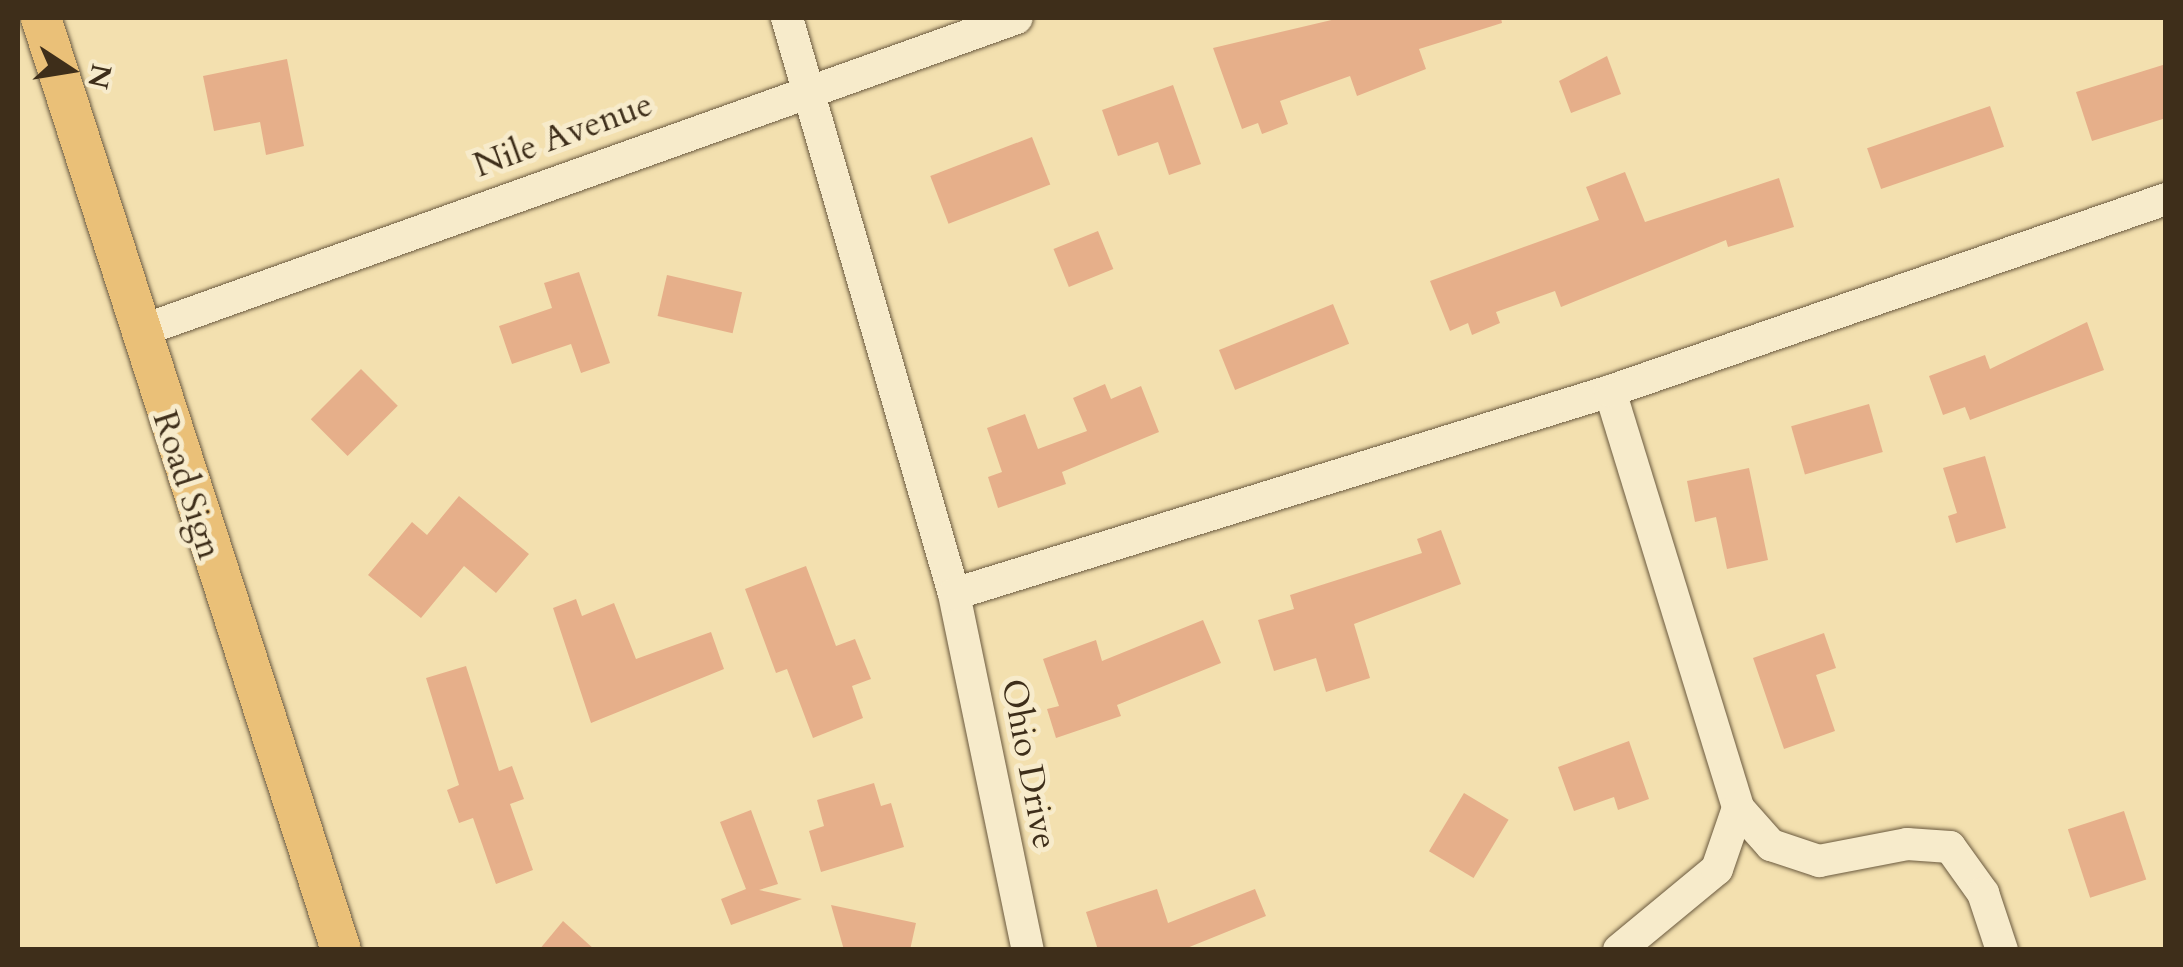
<!DOCTYPE html>
<style>
body{margin:0}
#map{position:relative;width:2183px;height:967px;overflow:hidden;background:#f3e0af;font-family:Cardo,serif}
div>[style]{position:absolute}
.building>*{inset:0;background:#e6af8a;transform-origin:0 0}
.roads{filter:drop-shadow(0 0 2px #6b5a3f) drop-shadow(0 0 2px #6b5a3f)}
.minor>*{height:32px;margin:-16px;padding:0 16px;transform-origin:16px;border-radius:16px;background:#f7ebcb}
.major>*{height:40px;margin:-20px;padding:0 20px;transform-origin:20px;border-radius:20px;background:#eac078}
span{translate:-50% -50%;white-space:nowrap;text-align:center;line-height:1.15;-webkit-text-stroke:10px #f7ebcb;paint-order:stroke}
.street-label{font-size:35px;color:#3e2e1a}
.frame{position:absolute;inset:0;border:20px solid #3e2e1a;pointer-events:none}
.north{position:absolute;left:20px;top:20px;width:100px;height:100px;-webkit-text-stroke:8px #f7ebcb;paint-order:stroke;rotate:102deg;font-size:28px;font-weight:700;line-height:40px;text-align:center;color:#3e2e1a}
.north::after{content:'';display:block;margin:auto;width:35px;height:45px;background:#3e2e1a;clip-path:polygon(50% 0,100% 100%,50% 72%,0 100%)}
</style>
<div id="map">
<div class="building">
<i style="clip-path:polygon(1340px 18px,1501px 18px,1502px 23px,1419px 49px,1426px 69px,1357px 96px,1350px 76px,1280px 101px,1288px 124px,1262px 134px,1258px 123px,1242px 129px,1213px 48px)"></i>
<i style="clip-path:polygon(1607px 56px,1621px 94px,1571px 113px,1559px 81px)"></i>
<i style="clip-path:polygon(287px 59px,304px 146px,266px 155px,260px 122px,214px 131px,203px 76px)"></i>
<i style="clip-path:polygon(2166px 64px,2166px 118px,2092px 141px,2076px 92px)"></i>
<i style="clip-path:polygon(1173px 85px,1201px 164px,1169px 175px,1158px 142px,1118px 156px,1102px 110px)"></i>
<i style="left:1990px;top:106px;width:43px;height:130px;rotate:71deg"></i>
<i style="left:1032px;top:137px;width:51px;height:109px;rotate:69deg"></i>
<i style="clip-path:polygon(1625px 172px,1645px 222px,1779px 178px,1794px 227px,1728px 247px,1726px 240px,1561px 307px,1555px 291px,1496px 312px,1500px 323px,1472px 335px,1468px 323px,1450px 331px,1430px 281px,1599px 220px,1586px 187px)"></i>
<i style="left:1098px;top:231px;width:41px;height:48px;rotate:68deg"></i>
<i style="clip-path:polygon(579px 272px,610px 363px,581px 373px,571px 344px,512px 364px,499px 326px,552px 308px,544px 283px)"></i>
<i style="left:667px;top:275px;width:77px;height:42px;rotate:13deg"></i>
<i style="left:1333px;top:304px;width:43px;height:123px;rotate:68deg"></i>
<i style="clip-path:polygon(2087px 322px,2104px 370px,1970px 420px,1965px 407px,1943px 415px,1929px 376px,1985px 355px,1990px 369px)"></i>
<i style="left:361px;top:369px;width:52px;height:71px;rotate:45deg"></i>
<i style="clip-path:polygon(1105px 384px,1111px 399px,1141px 386px,1159px 432px,1062px 472px,1066px 484px,998px 508px,988px 477px,1002px 472px,987px 428px,1025px 414px,1038px 449px,1087px 431px,1073px 398px)"></i>
<i style="left:1869px;top:404px;width:50px;height:81px;rotate:74deg"></i>
<i style="clip-path:polygon(1985px 456px,2006px 528px,1956px 543px,1948px 516px,1957px 513px,1943px 468px)"></i>
<i style="clip-path:polygon(1749px 468px,1768px 560px,1727px 569px,1716px 517px,1695px 522px,1687px 481px)"></i>
<i style="clip-path:polygon(459px 496px,529px 554px,496px 593px,464px 566px,421px 618px,368px 575px,412px 522px,427px 535px)"></i>
<i style="clip-path:polygon(1441px 530px,1461px 584px,1354px 624px,1370px 678px,1326px 692px,1316px 658px,1274px 671px,1258px 620px,1294px 609px,1290px 595px,1422px 553px,1417px 539px)"></i>
<i style="clip-path:polygon(806px 566px,836px 646px,855px 639px,871px 679px,852px 686px,863px 718px,813px 738px,787px 669px,776px 673px,745px 589px)"></i>
<i style="clip-path:polygon(576px 599px,582px 616px,614px 603px,636px 659px,711px 632px,724px 669px,591px 723px,553px 608px)"></i>
<i style="clip-path:polygon(1203px 620px,1221px 663px,1117px 705px,1121px 716px,1056px 738px,1047px 709px,1059px 706px,1043px 659px,1096px 640px,1102px 661px)"></i>
<i style="clip-path:polygon(1824px 633px,1836px 668px,1816px 675px,1835px 731px,1784px 749px,1753px 658px)"></i>
<i style="clip-path:polygon(466px 666px,499px 771px,512px 766px,524px 799px,510px 804px,533px 870px,496px 884px,473px 818px,459px 823px,447px 790px,459px 785px,426px 678px)"></i>
<i style="clip-path:polygon(1629px 741px,1649px 799px,1618px 810px,1614px 797px,1574px 811px,1558px 767px)"></i>
<i style="clip-path:polygon(874px 783px,881px 806px,891px 803px,904px 847px,821px 872px,809px 831px,824px 826px,817px 800px)"></i>
<i style="left:1464px;top:793px;width:52px;height:68px;rotate:31deg"></i>
<i style="clip-path:polygon(751px 810px,778px 884px,759px 890px,802px 899px,731px 925px,721px 899px,746px 889px,720px 822px)"></i>
<i style="left:2124px;top:811px;width:72px;height:59px;rotate:72deg"></i>
<i style="clip-path:polygon(1157px 889px,1168px 923px,1255px 889px,1266px 916px,1182px 950px,1098px 950px,1086px 912px)"></i>
<i style="clip-path:polygon(831px 905px,916px 923px,910px 950px,844px 950px)"></i>
<i style="clip-path:polygon(563px 921px,595px 950px,539px 950px)"></i>
</div>
<div class="roads">
<div class="minor">
<i style="left:787px;top:18px;width:600px;rotate:73.83deg"></i>
<i style="left:954px;top:594px;width:364px;rotate:78.3deg"></i>
<i style="left:138px;top:332px;width:933px;rotate:-19.66deg"></i>
<i style="left:1610px;top:391px;width:436px;rotate:72.9deg"></i>
<i style="left:1738px;top:808px;width:50px;rotate:48.3deg"></i>
<i style="left:1771px;top:845px;width:51px;rotate:18.4deg"></i>
<i style="left:1819px;top:861px;width:90px;rotate:-10.9deg"></i>
<i style="left:1907px;top:844px;width:43px;rotate:4deg"></i>
<i style="left:1950px;top:847px;width:57px;rotate:54.3deg"></i>
<i style="left:1983px;top:893px;width:60px;rotate:71.6deg"></i>
<i style="left:954px;top:594px;width:687px;rotate:-17.19deg"></i>
<i style="left:1610px;top:391px;width:588px;rotate:-19.05deg"></i>
<i style="left:1619px;top:950px;width:127px;rotate:-39.6deg"></i>
<i style="left:1717px;top:869px;width:65px;rotate:-71deg"></i>
</div>
<div class="major">
<i style="left:41px;top:18px;width:979px;rotate:72.16deg"></i>
</div>
</div>
<div class="street-label">
<span style="left:563px;top:135px;rotate:-20deg">Nile Avenue</span>
<span style="left:187px;top:485px;rotate:72deg">Road Sign</span>
<span style="left:1029px;top:764px;rotate:79deg">Ohio Drive</span>
</div>
<div class="frame"></div>
<div class="north">N</div>
</div>
